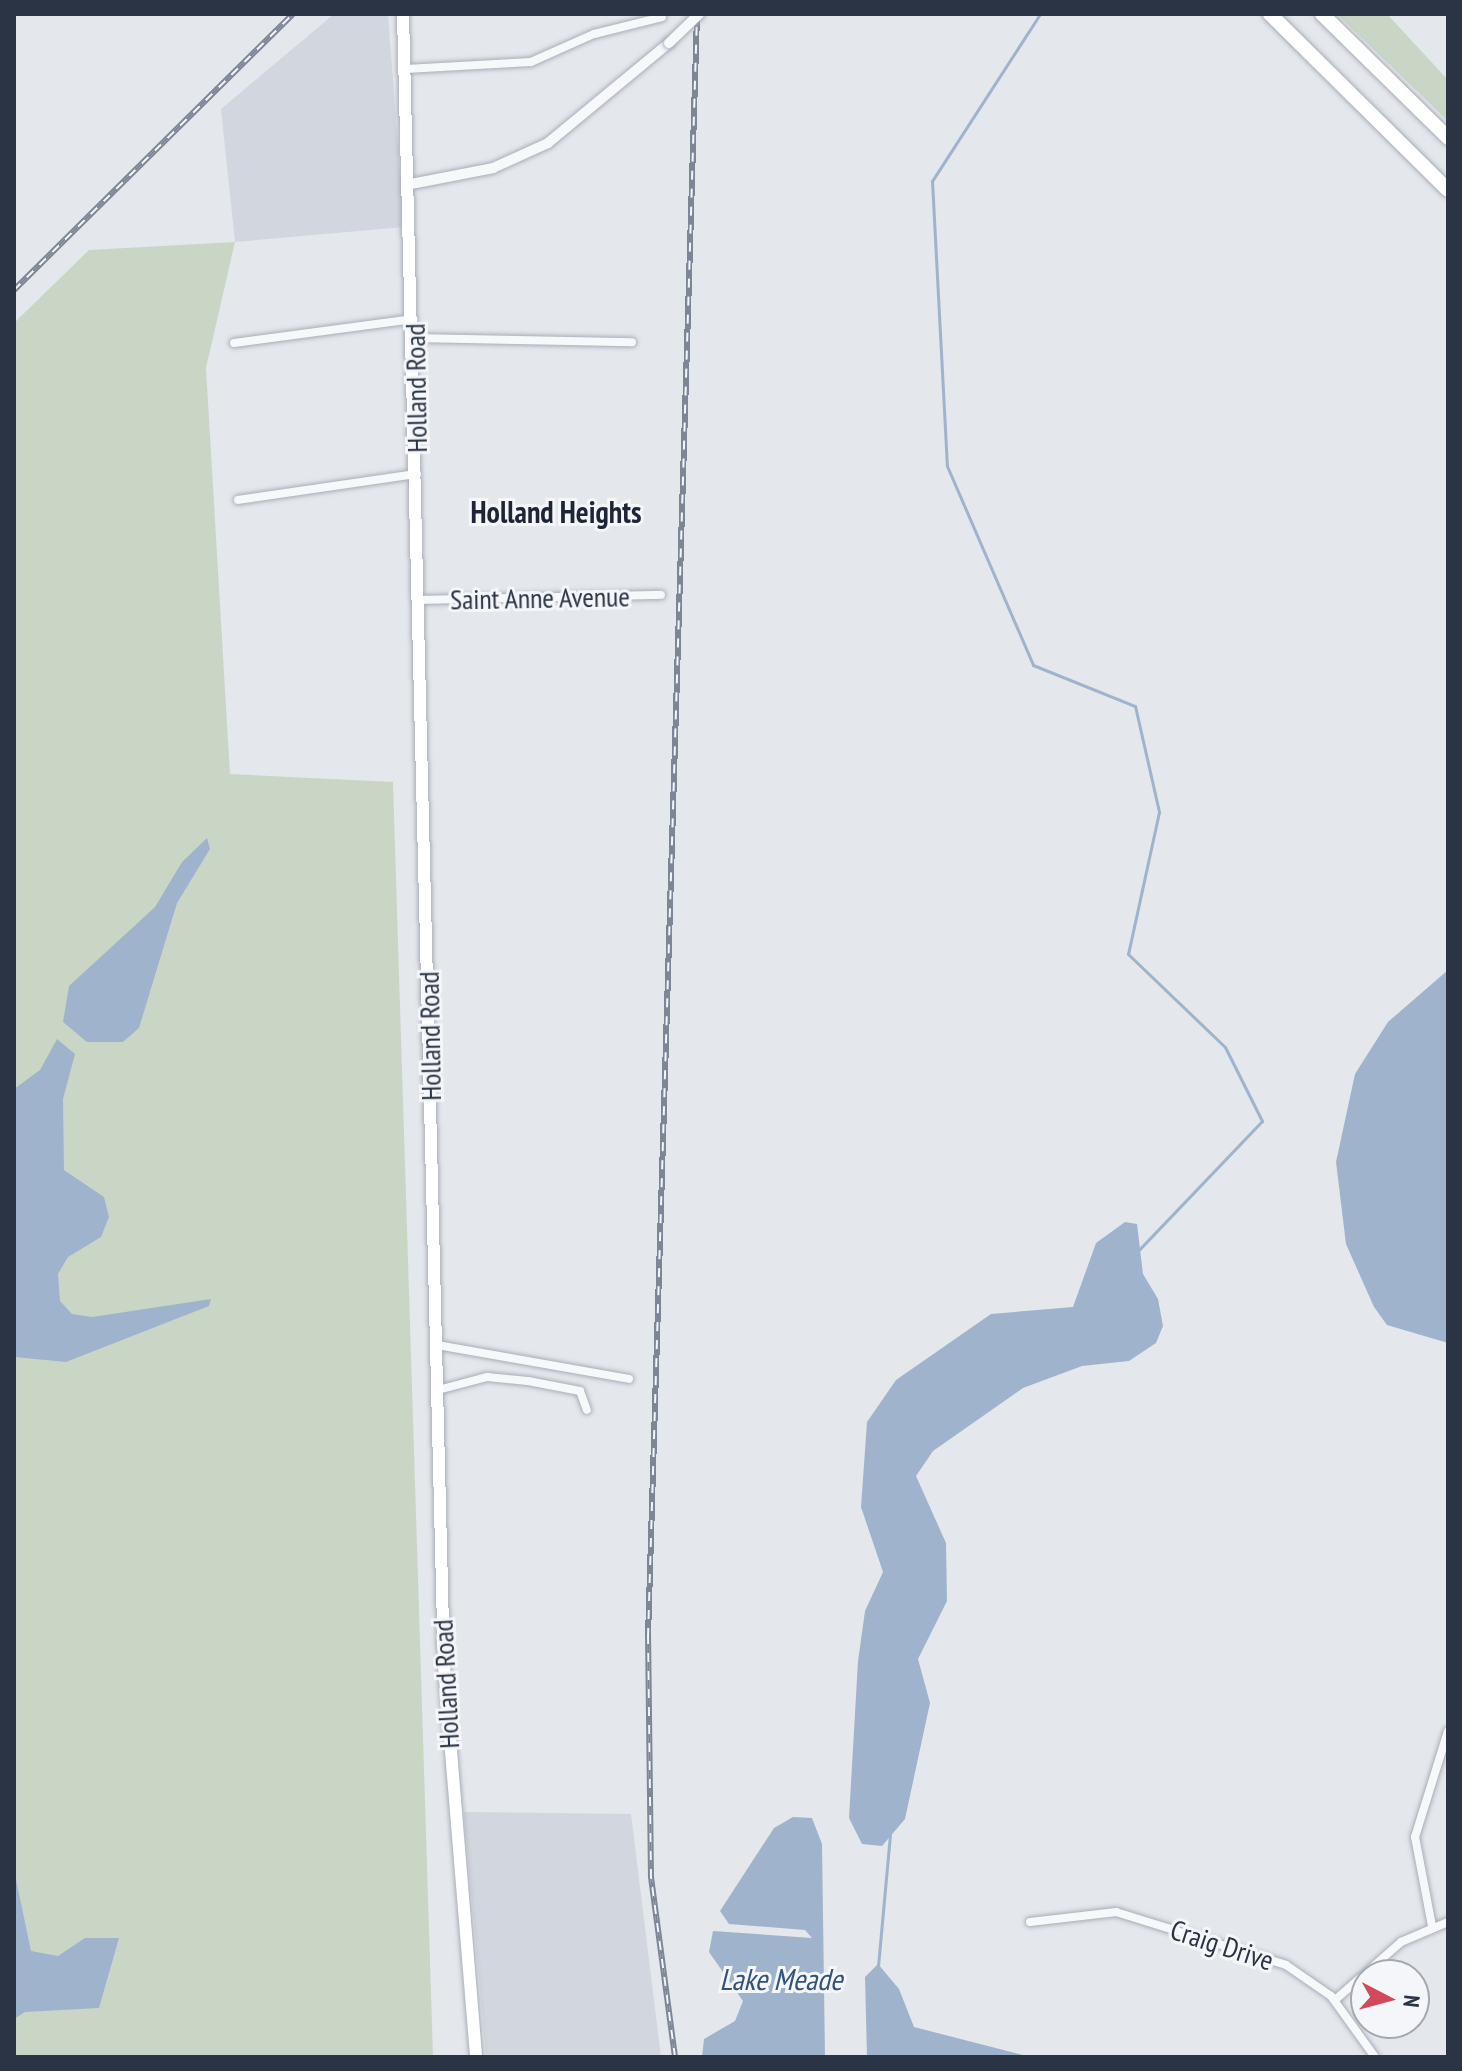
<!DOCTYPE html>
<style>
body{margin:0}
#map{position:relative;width:1462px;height:2071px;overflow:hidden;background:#e4e7ec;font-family:"PT Sans Narrow",sans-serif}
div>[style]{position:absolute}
.built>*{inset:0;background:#d2d6de}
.green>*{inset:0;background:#c9d6c5}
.water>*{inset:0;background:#9fb4cc}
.stream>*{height:3px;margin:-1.5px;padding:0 1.5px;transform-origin:1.5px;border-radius:1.5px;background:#9fb4cc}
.roads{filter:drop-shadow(0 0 2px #a9aeb7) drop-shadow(0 0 2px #a9aeb7)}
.minor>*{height:8px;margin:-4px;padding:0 4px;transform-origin:4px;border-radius:4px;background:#f7f8fa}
.tertiary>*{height:10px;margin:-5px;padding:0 5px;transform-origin:5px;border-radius:5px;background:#f7f8fa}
.primary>*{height:12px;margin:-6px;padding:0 6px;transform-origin:6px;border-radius:6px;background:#fff}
.motorway>*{height:14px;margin:-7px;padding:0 7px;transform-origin:7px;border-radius:7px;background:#fff}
.rail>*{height:6px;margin-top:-3px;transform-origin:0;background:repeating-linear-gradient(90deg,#f4f6f9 0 9px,#7d8696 0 18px);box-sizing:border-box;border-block:2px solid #7d8696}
.bridges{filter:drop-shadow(0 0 2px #a9aeb7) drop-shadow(0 0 2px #a9aeb7)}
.tertiary-bridge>*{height:10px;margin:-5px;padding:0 5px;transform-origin:5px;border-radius:5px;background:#f7f8fa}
span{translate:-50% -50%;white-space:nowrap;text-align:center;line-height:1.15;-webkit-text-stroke:6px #f4f6f9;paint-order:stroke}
.street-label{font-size:28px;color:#2b3445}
.neighbourhood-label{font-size:30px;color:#1d2536;font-weight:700}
.water-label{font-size:30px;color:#34527a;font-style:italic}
.frame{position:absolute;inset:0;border:16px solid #2b3445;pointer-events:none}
.north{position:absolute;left:1350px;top:1959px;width:80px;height:80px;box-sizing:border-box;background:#f4f6f9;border:2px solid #a4a8b1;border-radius:50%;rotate:96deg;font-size:22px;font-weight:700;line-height:32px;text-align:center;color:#2b3445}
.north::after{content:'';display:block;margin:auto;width:28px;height:36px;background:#d1495b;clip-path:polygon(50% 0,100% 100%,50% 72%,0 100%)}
</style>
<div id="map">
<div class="built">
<i style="clip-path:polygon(334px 14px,388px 14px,404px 227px,235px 242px,221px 109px)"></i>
<i style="clip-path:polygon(464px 1812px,631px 1814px,661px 2057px,486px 2057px)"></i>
</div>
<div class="green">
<i style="clip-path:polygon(1337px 14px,1387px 14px,1448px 80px,1448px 121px)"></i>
<i style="clip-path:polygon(235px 242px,206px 368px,230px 774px,393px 782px,433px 2057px,14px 2057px,14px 323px,89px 250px)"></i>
</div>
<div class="water">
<i style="clip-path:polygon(207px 838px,210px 849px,177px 903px,139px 1028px,123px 1042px,87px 1042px,63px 1022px,69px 986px,155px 907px,182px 862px)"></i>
<i style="clip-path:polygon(1448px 970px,1448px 1343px,1387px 1325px,1374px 1307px,1346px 1244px,1336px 1162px,1355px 1074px,1388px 1022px)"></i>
<i style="clip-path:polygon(57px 1039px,75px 1054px,63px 1099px,64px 1170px,104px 1197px,109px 1217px,101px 1237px,68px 1257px,58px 1274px,60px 1301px,72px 1314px,92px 1317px,211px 1299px,209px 1306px,66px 1362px,14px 1357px,14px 1089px,40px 1070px)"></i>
<i style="clip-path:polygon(1125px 1222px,1137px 1224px,1143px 1274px,1158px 1299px,1163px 1326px,1156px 1343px,1129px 1361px,1082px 1366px,1023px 1388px,933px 1451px,916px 1476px,946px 1543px,947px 1601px,918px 1659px,930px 1703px,905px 1819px,882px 1846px,862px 1844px,849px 1818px,858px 1661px,865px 1611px,883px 1572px,861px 1507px,867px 1422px,896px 1380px,991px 1314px,1073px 1307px,1096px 1243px)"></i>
<i style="clip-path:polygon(793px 1817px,812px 1818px,822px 1844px,825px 2057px,702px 2057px,704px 2039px,735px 2021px,743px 2001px,709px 1952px,713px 1931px,812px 1938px,805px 1930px,729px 1924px,720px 1911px,774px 1828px)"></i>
<i style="clip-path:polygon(14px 1870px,31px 1951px,58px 1956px,85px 1938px,119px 1938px,99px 2008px,25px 2012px,14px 2019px)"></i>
<i style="clip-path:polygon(878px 1964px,899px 1989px,914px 2027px,1027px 2056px,1087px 2057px,867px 2057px,865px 1977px)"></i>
</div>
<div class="stream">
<i style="left:1040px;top:14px;width:199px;rotate:122.9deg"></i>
<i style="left:932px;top:181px;width:285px;rotate:87deg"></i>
<i style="left:947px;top:466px;width:217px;rotate:66.6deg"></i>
<i style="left:1033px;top:665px;width:110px;rotate:21.9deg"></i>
<i style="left:1135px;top:706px;width:109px;rotate:77.2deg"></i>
<i style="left:1159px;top:812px;width:145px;rotate:102.3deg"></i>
<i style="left:1128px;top:954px;width:134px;rotate:43.8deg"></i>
<i style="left:1225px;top:1047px;width:83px;rotate:63.4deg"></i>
<i style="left:1262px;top:1121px;width:181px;rotate:133.7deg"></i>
<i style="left:878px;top:1966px;width:132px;rotate:-84.8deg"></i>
</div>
<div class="roads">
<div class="minor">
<i style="left:406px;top:69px;width:125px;rotate:-3.2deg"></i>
<i style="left:531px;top:62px;width:69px;rotate:-24deg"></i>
<i style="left:594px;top:34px;width:70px;rotate:-14deg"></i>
<i style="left:414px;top:338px;width:218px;rotate:1.1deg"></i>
<i style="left:234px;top:343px;width:181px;rotate:-7.6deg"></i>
<i style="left:238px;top:500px;width:181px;rotate:-8.3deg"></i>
<i style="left:420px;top:600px;width:241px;rotate:-1.2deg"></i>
<i style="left:437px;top:1345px;width:195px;rotate:10deg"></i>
<i style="left:438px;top:1390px;width:51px;rotate:-14.9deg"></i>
<i style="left:487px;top:1377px;width:41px;rotate:5.6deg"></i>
<i style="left:528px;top:1381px;width:53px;rotate:10.9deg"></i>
<i style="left:580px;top:1391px;width:20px;rotate:70deg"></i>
<i style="left:1030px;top:1922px;width:87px;rotate:-6.6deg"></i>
<i style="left:1116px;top:1912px;width:178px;rotate:17.3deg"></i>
<i style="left:1286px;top:1965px;width:55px;rotate:34.6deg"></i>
<i style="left:1331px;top:1996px;width:75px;rotate:54.2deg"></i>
<i style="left:1432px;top:1926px;width:91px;rotate:-100.8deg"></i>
<i style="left:1415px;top:1837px;width:111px;rotate:-72.7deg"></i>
<i style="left:1335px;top:2000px;width:88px;rotate:-41.3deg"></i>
<i style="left:1401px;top:1942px;width:51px;rotate:-23.1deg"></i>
</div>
<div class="tertiary">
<i style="left:411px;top:184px;width:84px;rotate:-11deg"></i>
<i style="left:493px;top:168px;width:60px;rotate:-24.4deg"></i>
<i style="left:548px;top:143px;width:157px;rotate:-39.6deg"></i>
</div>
<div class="primary">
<i style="left:403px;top:14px;width:1653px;rotate:88.58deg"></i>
<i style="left:444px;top:1666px;width:392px;rotate:85.3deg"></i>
</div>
<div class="motorway">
<i style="left:1270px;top:14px;width:250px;rotate:44.7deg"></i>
<i style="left:1322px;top:14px;width:177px;rotate:44.5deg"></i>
</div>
</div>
<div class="rail">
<i style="left:14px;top:290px;width:392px;rotate:-44.7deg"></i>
<i style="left:675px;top:2057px;width:181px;rotate:-97.6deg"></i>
<i style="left:651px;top:1878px;width:241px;rotate:-90.7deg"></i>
<i style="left:648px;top:1637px;width:1624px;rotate:-88.27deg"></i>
</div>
<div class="bridges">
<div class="tertiary-bridge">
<i style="left:669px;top:43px;width:42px;rotate:-44deg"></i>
</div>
</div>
<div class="street-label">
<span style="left:416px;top:388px;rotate:-91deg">Holland Road</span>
<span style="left:540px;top:598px;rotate:-1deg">Saint Anne Avenue</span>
<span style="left:430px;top:1036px;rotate:-91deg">Holland Road</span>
<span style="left:446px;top:1684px;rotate:-93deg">Holland Road</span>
<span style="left:1222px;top:1945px;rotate:18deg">Craig Drive</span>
</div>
<div class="neighbourhood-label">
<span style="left:556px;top:512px">Holland Heights</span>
</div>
<div class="water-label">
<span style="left:781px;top:1979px">Lake Meade</span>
</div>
<div class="frame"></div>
<div class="north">N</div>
</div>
